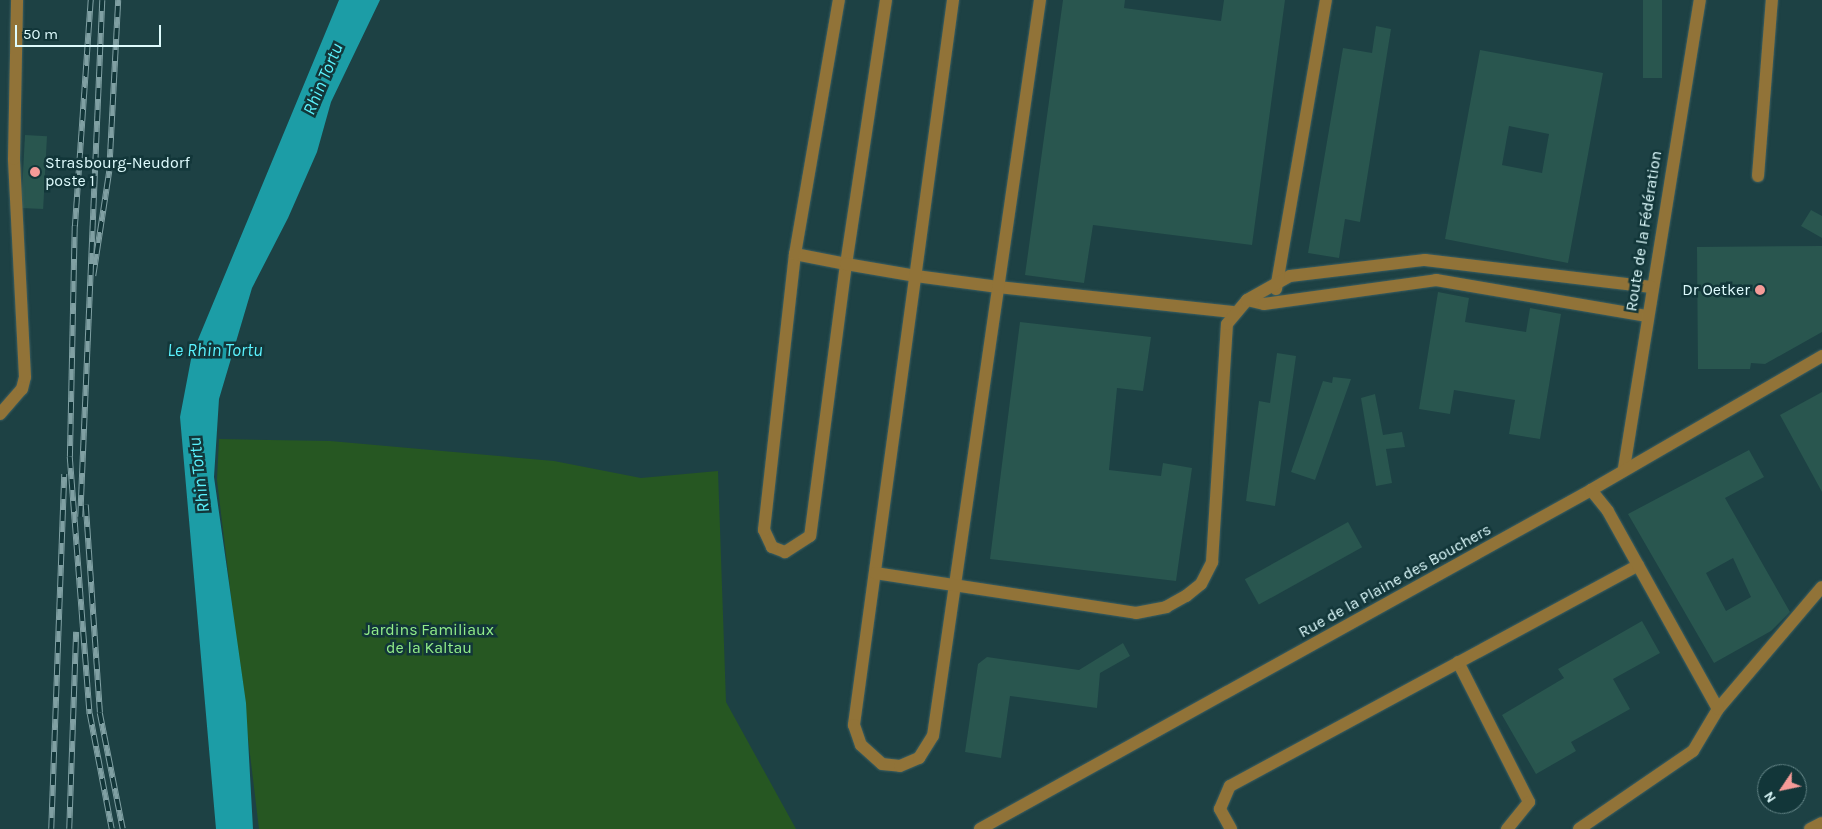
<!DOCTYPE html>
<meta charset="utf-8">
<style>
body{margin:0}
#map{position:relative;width:1822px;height:829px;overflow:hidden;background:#1d4144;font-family:Karla,sans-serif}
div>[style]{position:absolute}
.green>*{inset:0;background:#265722}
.water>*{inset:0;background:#1c9da6}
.building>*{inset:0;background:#29564f;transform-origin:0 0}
.roads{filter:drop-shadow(0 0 1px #3c5f62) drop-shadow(0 0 1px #3c5f62)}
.minor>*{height:12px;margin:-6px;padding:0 6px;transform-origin:6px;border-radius:6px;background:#917338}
.rail>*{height:5.5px;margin-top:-2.75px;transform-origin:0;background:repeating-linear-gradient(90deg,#123639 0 11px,#80a0a3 0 22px);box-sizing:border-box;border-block:1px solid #80a0a3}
.dots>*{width:14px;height:14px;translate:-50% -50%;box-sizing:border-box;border:2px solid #123639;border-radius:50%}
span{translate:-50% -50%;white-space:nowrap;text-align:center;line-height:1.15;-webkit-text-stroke:5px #123639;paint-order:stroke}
.poi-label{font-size:16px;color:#defbfd}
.left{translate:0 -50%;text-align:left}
.right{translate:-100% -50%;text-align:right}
.street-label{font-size:16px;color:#defbfd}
.park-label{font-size:16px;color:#92ed8a}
.water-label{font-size:18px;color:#5bf3fe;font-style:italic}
.north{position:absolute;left:1757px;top:764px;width:50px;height:50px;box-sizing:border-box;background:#123639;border:1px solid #648587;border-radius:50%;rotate:236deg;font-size:14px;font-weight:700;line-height:20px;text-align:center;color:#defbfd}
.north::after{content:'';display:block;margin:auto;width:18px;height:22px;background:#f59b98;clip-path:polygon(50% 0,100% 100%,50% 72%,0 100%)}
.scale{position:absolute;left:15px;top:25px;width:146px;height:22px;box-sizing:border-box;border:2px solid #defbfd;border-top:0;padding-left:6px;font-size:15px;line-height:18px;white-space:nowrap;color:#defbfd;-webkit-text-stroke:4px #123639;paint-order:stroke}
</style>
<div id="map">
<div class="green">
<i style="clip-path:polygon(219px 439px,330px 441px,554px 461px,641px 478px,718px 471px,726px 702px,796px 829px,259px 829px,217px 480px)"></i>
</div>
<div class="water">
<i style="clip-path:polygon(339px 0,380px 0,331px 102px,317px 152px,288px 218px,252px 288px,219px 399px,214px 477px,246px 703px,253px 829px,216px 829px,180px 417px,192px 354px)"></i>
</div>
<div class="building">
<i style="clip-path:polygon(1063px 0,1125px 0,1124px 8px,1221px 21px,1224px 0,1285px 0,1252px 245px,1093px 225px,1084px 283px,1025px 275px)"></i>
<i style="left:1643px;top:0;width:19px;height:78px"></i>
<i style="clip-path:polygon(1376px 26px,1391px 29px,1360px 222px,1345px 219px,1339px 258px,1308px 253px,1343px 48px,1372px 53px)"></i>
<i style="clip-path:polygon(evenodd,1480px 50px,1603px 73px,1568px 263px,1445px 239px,1480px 50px,1509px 126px,1549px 134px,1542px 173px,1502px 165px,1509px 126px)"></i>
<i style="left:25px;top:135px;width:22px;height:73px;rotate:3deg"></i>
<i style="clip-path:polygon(1811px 210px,1822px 216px,1822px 238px,1801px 226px)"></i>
<i style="clip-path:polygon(1822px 246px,1822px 332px,1765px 364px,1751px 363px,1750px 369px,1698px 369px,1697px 247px)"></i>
<i style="clip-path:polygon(1438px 292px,1469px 298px,1465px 322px,1526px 332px,1530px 308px,1561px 314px,1540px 439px,1509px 434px,1515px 400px,1454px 390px,1450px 414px,1419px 409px)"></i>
<i style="clip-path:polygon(1020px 322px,1151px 337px,1143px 391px,1117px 388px,1109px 470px,1161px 476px,1163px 463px,1192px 468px,1176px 581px,990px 559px)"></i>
<i style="clip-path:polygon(1277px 353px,1296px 356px,1275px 506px,1246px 501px,1259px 401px,1270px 403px)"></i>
<i style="clip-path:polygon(1333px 377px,1351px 379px,1315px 480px,1291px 472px,1323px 381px,1332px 383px)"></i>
<i style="clip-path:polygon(1822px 392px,1822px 492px,1780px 415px)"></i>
<i style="clip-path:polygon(1375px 394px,1383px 435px,1402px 432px,1405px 447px,1386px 449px,1392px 483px,1376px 486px,1361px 398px)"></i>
<i style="clip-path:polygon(evenodd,1749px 450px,1764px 477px,1725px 498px,1790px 612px,1771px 631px,1714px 663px,1628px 514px,1749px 450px,1733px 558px,1751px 597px,1726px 611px,1706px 573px,1733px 558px)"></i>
<i style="left:1348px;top:522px;width:29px;height:118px;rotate:61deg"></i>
<i style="clip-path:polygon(1642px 621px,1660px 653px,1613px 679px,1630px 709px,1571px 742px,1576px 751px,1536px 774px,1502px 715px,1564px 678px,1558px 669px)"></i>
<i style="clip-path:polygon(1123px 643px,1130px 656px,1100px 673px,1097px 708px,1010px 696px,1001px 758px,965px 752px,978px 664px,987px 657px,1079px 670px)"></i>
</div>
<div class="roads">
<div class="minor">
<i style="left:886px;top:0;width:267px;rotate:98.6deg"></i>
<i style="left:846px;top:264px;width:274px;rotate:97.5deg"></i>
<i style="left:810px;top:536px;width:30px;rotate:147deg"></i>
<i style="left:785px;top:552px;width:14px;rotate:-159deg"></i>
<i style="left:772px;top:547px;width:19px;rotate:-115deg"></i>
<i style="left:764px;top:530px;width:278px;rotate:-83.6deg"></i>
<i style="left:795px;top:254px;width:52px;rotate:11.1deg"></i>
<i style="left:846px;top:264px;width:71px;rotate:9.7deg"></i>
<i style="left:916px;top:276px;width:83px;rotate:7.6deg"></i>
<i style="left:998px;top:287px;width:236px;rotate:6.1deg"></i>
<i style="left:953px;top:0;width:732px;rotate:97.78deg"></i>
<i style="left:854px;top:725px;width:21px;rotate:71deg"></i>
<i style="left:861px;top:745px;width:28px;rotate:42deg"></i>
<i style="left:882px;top:764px;width:18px;rotate:6deg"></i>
<i style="left:900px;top:766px;width:21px;rotate:-23deg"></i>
<i style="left:919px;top:758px;width:26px;rotate:-58deg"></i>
<i style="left:933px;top:736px;width:744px;rotate:-81.73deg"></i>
<i style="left:1758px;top:176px;width:177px;rotate:-85.5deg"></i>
<i style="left:795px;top:254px;width:258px;rotate:-80.2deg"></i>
<i style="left:1276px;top:289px;width:293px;rotate:-80.2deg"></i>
<i style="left:1247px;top:300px;width:17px;rotate:13deg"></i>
<i style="left:1264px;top:304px;width:174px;rotate:-7.9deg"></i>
<i style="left:1436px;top:280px;width:213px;rotate:9.7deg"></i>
<i style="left:0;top:414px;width:33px;rotate:-49deg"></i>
<i style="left:22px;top:389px;width:12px;rotate:-76deg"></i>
<i style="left:25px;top:377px;width:218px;rotate:-92.9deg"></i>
<i style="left:14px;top:159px;width:159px;rotate:-88.9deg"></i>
<i style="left:1624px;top:468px;width:474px;rotate:-80.8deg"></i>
<i style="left:875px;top:573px;width:264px;rotate:8.7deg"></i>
<i style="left:1136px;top:613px;width:31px;rotate:-11deg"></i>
<i style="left:1166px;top:607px;width:23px;rotate:-29deg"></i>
<i style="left:1186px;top:596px;width:19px;rotate:-39deg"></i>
<i style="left:1201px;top:584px;width:25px;rotate:-63deg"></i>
<i style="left:1212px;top:562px;width:238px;rotate:-86.4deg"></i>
<i style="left:1227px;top:324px;width:31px;rotate:-50deg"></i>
<i style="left:1247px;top:300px;width:49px;rotate:-29.2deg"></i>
<i style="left:1290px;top:276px;width:136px;rotate:-6.8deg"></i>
<i style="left:1425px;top:260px;width:228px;rotate:6.8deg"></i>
<i style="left:1458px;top:662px;width:157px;rotate:63.1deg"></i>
<i style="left:1529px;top:802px;width:35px;rotate:129deg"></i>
<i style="left:1718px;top:709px;width:160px;rotate:-49.6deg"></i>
<i style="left:980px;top:829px;width:699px;rotate:-29.02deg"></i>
<i style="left:1591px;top:490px;width:267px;rotate:-30.1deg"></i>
<i style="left:1231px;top:829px;width:23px;rotate:-119deg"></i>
<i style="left:1220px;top:809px;width:25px;rotate:-67deg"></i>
<i style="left:1230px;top:786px;width:464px;rotate:-28.4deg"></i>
<i style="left:1579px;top:829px;width:138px;rotate:-34.4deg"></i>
<i style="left:1693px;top:751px;width:49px;rotate:-59.2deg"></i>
<i style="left:1718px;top:709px;width:227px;rotate:-119.1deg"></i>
<i style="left:1608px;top:511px;width:27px;rotate:-129deg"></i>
<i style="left:1810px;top:829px;width:13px;rotate:-27deg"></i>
</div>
</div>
<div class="rail">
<i style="left:91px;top:0;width:227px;rotate:94deg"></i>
<i style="left:75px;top:226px;width:231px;rotate:91.2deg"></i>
<i style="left:70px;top:457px;width:258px;rotate:85.6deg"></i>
<i style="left:90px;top:714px;width:117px;rotate:79.2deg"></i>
<i style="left:93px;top:276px;width:106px;rotate:-81.3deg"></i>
<i style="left:109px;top:171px;width:171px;rotate:-87deg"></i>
<i style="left:86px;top:505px;width:208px;rotate:86.1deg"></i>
<i style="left:100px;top:713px;width:118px;rotate:78.8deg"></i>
<i style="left:80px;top:517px;width:517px;rotate:-87.56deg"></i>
<i style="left:51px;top:829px;width:355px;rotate:-87.9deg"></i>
<i style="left:69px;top:829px;width:197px;rotate:-88deg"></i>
</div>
<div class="dots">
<i style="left:35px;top:172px;background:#f59b98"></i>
<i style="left:1760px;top:290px;background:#f59b98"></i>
</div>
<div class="poi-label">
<span class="left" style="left:45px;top:172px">Strasbourg-Neudorf<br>poste 1</span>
<span class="right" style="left:1750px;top:290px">Dr Oetker</span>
</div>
<div class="street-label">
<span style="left:1644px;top:231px;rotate:-81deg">Route de la Fédération</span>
<span style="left:1395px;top:581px;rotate:-29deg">Rue de la Plaine des Bouchers</span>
</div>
<div class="park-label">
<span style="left:429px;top:639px">Jardins Familiaux<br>de la Kaltau</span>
</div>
<div class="water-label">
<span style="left:323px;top:79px;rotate:-67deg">Rhin Tortu</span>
<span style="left:215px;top:350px">Le Rhin Tortu</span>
<span style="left:199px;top:475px;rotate:-97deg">Rhin Tortu</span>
</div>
<div class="north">N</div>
<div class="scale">50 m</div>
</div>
